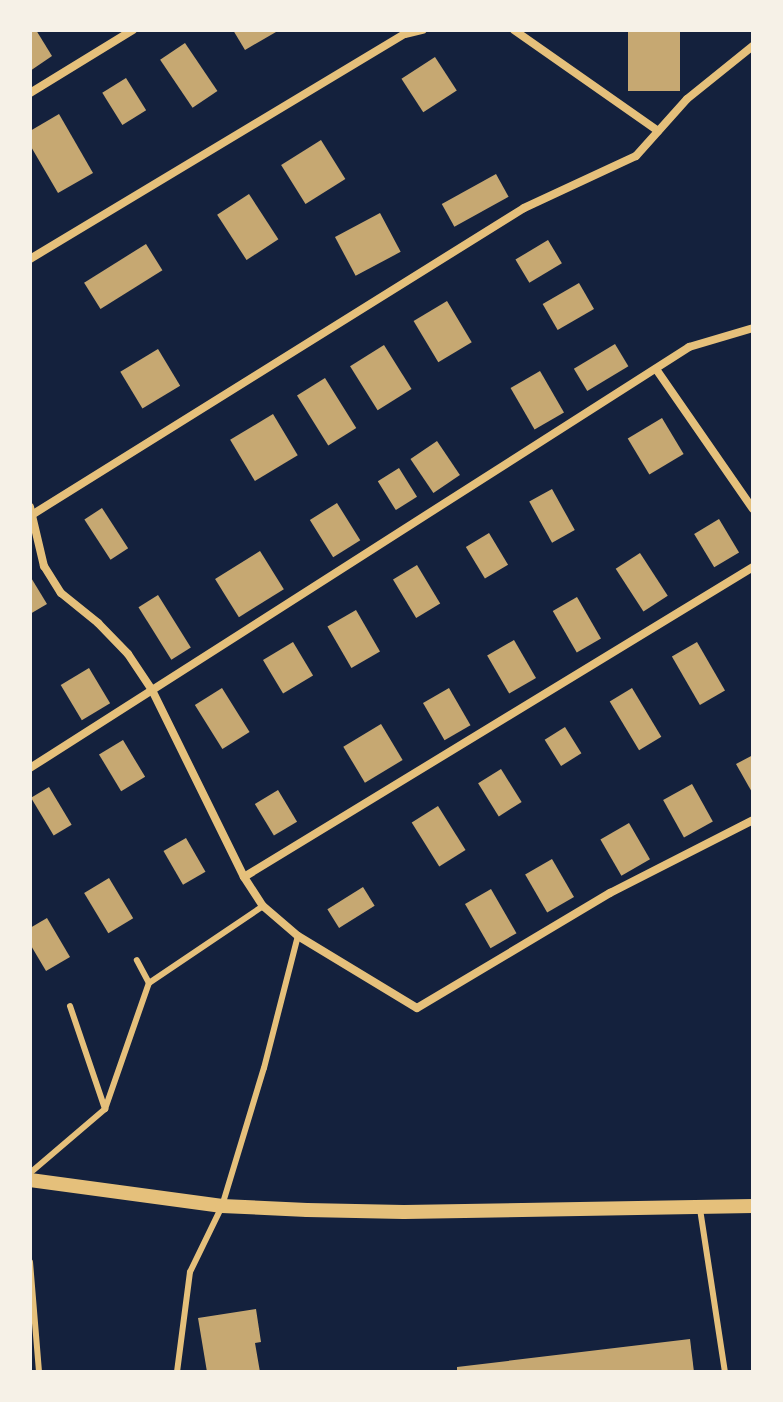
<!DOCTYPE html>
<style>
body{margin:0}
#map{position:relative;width:783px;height:1402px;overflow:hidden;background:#14213d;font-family:"Fira Sans Condensed",sans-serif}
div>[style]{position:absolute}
.building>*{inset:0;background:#c6a872;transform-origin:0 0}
.service>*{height:6px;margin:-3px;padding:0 3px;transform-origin:3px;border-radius:3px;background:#e5c07b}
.minor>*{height:8px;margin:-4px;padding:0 4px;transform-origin:4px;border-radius:4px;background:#e5c07b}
.tertiary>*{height:14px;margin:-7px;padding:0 7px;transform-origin:7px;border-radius:7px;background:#e5c07b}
span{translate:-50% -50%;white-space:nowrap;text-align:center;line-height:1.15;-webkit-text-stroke:7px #f6f1e7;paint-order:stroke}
.frame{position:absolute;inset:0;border:32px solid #f6f1e7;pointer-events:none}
</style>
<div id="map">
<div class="building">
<i style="clip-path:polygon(30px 30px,36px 30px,52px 56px,30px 71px)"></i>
<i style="clip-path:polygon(233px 30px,274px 30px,276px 32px,245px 50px)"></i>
<i style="left:628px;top:30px;width:52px;height:61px"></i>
<i style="left:185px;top:43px;width:58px;height:30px;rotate:56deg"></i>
<i style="left:435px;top:57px;width:40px;height:40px;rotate:57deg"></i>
<i style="left:126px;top:78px;width:38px;height:28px;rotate:58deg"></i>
<i style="clip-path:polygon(59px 114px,93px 173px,58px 193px,30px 145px,30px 131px)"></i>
<i style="left:321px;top:140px;width:46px;height:47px;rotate:58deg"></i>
<i style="left:496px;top:174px;width:26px;height:62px;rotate:61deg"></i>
<i style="left:249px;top:194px;width:54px;height:38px;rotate:57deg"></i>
<i style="left:380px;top:213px;width:44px;height:51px;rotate:62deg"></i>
<i style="left:548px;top:240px;width:27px;height:38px;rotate:59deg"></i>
<i style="left:146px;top:244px;width:31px;height:73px;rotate:58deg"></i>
<i style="left:579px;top:283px;width:30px;height:42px;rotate:60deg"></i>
<i style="left:447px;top:301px;width:48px;height:39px;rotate:59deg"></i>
<i style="left:615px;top:344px;width:26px;height:48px;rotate:59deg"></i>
<i style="left:384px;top:345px;width:52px;height:40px;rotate:58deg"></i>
<i style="left:158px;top:349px;width:43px;height:44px;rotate:59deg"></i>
<i style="left:540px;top:371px;width:48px;height:34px;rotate:60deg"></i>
<i style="left:325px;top:378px;width:59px;height:33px;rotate:58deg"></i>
<i style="left:273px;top:414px;width:48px;height:50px;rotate:59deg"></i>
<i style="left:662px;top:418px;width:42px;height:40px;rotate:59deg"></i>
<i style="left:437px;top:441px;width:41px;height:32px;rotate:56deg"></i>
<i style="left:399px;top:468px;width:34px;height:25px;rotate:58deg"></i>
<i style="left:552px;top:489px;width:47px;height:26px;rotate:61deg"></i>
<i style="left:337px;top:503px;width:44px;height:32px;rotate:58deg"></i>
<i style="left:102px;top:508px;width:48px;height:21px;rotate:57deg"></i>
<i style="left:719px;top:519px;width:39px;height:29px;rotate:59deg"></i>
<i style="left:489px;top:533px;width:37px;height:27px;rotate:59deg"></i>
<i style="left:260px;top:551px;width:45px;height:53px;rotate:58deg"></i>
<i style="left:640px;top:553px;width:51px;height:29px;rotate:57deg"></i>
<i style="left:417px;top:565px;width:45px;height:28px;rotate:59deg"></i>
<i style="clip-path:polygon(30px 576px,47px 604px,30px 614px)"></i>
<i style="left:158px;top:595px;width:62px;height:23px;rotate:58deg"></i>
<i style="left:577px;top:597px;width:48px;height:28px;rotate:60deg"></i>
<i style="left:356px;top:610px;width:48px;height:33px;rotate:60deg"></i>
<i style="left:514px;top:640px;width:44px;height:31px;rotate:60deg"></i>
<i style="left:293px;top:642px;width:39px;height:35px;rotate:59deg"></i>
<i style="left:697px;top:642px;width:56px;height:29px;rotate:60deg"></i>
<i style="left:89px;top:668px;width:41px;height:33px;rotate:59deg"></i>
<i style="left:222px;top:688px;width:52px;height:32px;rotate:58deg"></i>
<i style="left:449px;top:688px;width:43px;height:30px;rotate:60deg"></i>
<i style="left:632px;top:688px;width:57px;height:26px;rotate:59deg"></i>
<i style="left:381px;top:724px;width:42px;height:44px;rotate:59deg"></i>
<i style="left:565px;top:727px;width:31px;height:24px;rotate:58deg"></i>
<i style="left:123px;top:740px;width:43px;height:28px;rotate:59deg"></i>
<i style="clip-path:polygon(753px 755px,753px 794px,736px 764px)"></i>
<i style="left:501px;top:769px;width:39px;height:27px;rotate:58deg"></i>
<i style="left:692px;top:784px;width:43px;height:33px;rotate:61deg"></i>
<i style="left:49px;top:787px;width:44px;height:21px;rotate:59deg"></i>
<i style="left:278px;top:790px;width:37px;height:27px;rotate:59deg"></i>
<i style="left:438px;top:806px;width:52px;height:31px;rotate:58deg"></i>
<i style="left:629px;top:823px;width:42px;height:33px;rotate:60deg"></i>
<i style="left:186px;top:838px;width:39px;height:26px;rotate:60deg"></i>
<i style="left:552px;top:859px;width:44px;height:31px;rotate:60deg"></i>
<i style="left:109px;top:878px;width:47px;height:29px;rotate:59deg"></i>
<i style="left:363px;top:887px;width:22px;height:42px;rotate:58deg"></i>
<i style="left:491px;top:889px;width:51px;height:30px;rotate:60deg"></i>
<i style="clip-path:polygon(47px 918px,70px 957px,46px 971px,30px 944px,30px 928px)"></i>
<i style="clip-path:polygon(256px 1309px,261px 1342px,255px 1343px,260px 1372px,207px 1372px,198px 1318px)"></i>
<i style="clip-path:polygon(690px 1339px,694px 1372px,457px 1372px,457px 1367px)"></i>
</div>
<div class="service">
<i style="left:149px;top:983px;width:138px;rotate:-34deg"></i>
<i style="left:70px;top:1006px;width:109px;rotate:71.2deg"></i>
<i style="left:30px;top:1173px;width:99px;rotate:-40.5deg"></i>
<i style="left:105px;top:1109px;width:133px;rotate:-70.8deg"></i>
<i style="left:149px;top:983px;width:26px;rotate:-118deg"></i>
<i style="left:700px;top:1209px;width:165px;rotate:81.3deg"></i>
<i style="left:30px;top:1262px;width:110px;rotate:85.3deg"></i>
<i style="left:177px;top:1372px;width:101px;rotate:-82.6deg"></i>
<i style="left:190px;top:1272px;width:73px;rotate:-64.1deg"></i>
<i style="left:222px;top:1206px;width:144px;rotate:-73.1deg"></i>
<i style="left:264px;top:1068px;width:136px;rotate:-75.6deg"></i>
</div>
<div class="minor">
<i style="left:514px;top:30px;width:176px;rotate:35deg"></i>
<i style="left:30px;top:93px;width:121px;rotate:-31.5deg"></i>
<i style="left:30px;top:259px;width:437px;rotate:-31deg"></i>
<i style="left:405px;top:34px;width:18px;rotate:-13deg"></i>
<i style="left:656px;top:369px;width:170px;rotate:55.3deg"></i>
<i style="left:30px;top:507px;width:61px;rotate:76.7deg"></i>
<i style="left:44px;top:566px;width:32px;rotate:58deg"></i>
<i style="left:61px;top:593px;width:48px;rotate:39deg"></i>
<i style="left:98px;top:623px;width:43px;rotate:45.9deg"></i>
<i style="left:128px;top:654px;width:43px;rotate:56.3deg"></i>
<i style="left:152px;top:690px;width:208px;rotate:63.8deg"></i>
<i style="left:244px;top:877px;width:35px;rotate:57deg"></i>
<i style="left:263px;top:906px;width:46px;rotate:40.6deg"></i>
<i style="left:298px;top:936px;width:139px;rotate:31.2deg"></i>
<i style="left:417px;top:1008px;width:225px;rotate:-30.8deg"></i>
<i style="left:610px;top:893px;width:161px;rotate:-27deg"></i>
<i style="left:30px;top:516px;width:582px;rotate:-31.94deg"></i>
<i style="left:524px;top:208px;width:123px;rotate:-24.9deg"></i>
<i style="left:636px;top:156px;width:76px;rotate:-48.2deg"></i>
<i style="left:687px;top:99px;width:85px;rotate:-38.8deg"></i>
<i style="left:30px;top:768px;width:782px;rotate:-32.57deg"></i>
<i style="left:689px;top:347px;width:67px;rotate:-16.5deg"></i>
<i style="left:244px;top:877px;width:596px;rotate:-31.34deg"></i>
</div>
<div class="tertiary">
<i style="left:30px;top:1180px;width:194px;rotate:7.7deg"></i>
<i style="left:222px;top:1206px;width:85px;rotate:2.7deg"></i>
<i style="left:307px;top:1210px;width:97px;rotate:1.2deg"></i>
<i style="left:404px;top:1212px;width:349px;rotate:-1deg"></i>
</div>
<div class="frame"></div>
</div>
